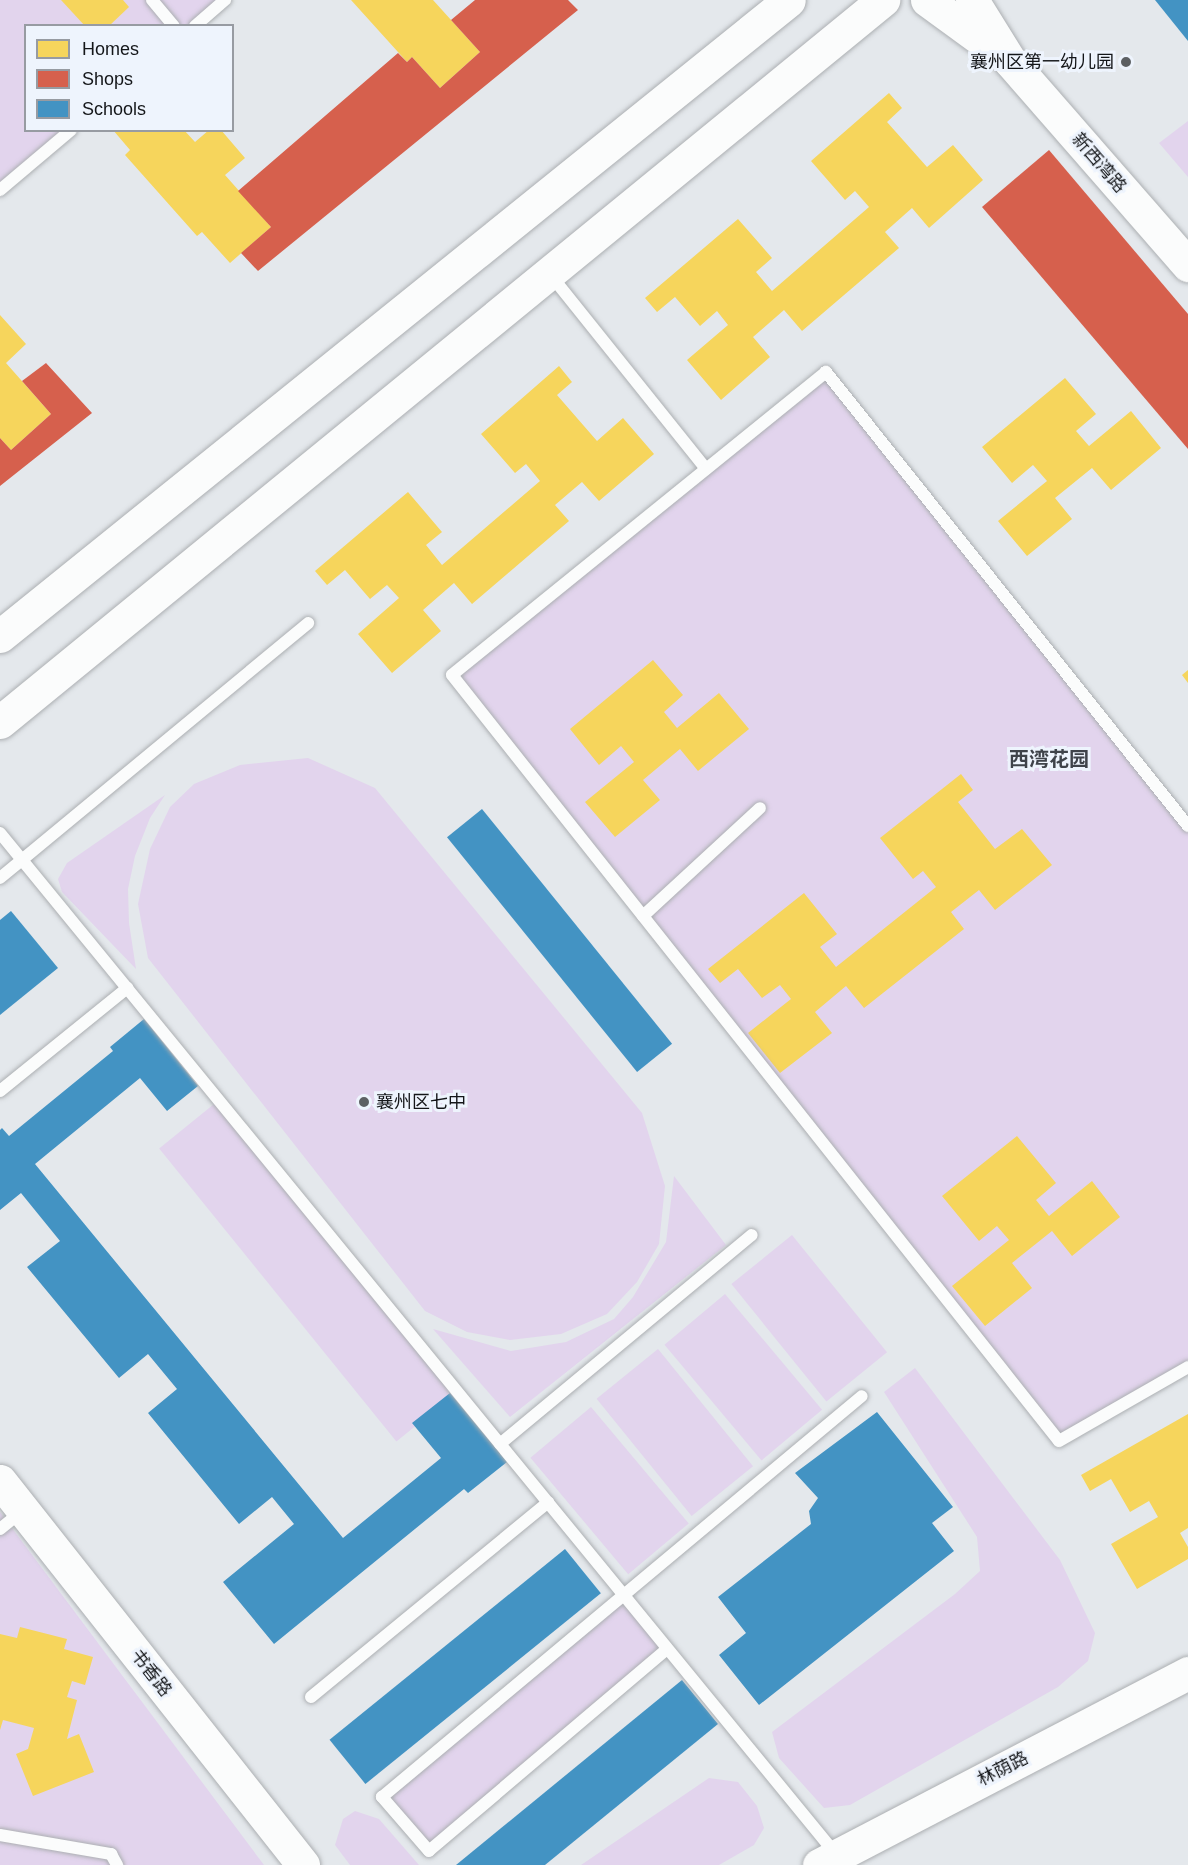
<!DOCTYPE html>
<meta charset="utf-8">
<style>
body{margin:0}
#map{position:relative;width:1188px;height:1865px;overflow:hidden;background:#e4e8ec;font-family:Helvetica,"Noto Sans SC",sans-serif}
div>[style]{position:absolute}
.green>*{inset:0;background:#e2d4ed;transform-origin:0 0}
.homes>*{inset:0;background:#f6d55c}
.shops>*{inset:0;background:#d6604d}
.schools>*{inset:0;background:#4393c3;transform-origin:0 0}
.roads{filter:drop-shadow(0 0 2px #acafb2) drop-shadow(0 0 2px #acafb2)}
.lane>*{height:12px;margin:-6px;padding:0 6px;transform-origin:6px;border-radius:6px;background:#fbfcfc}
.secondary>*{height:33px;margin:-16.5px;padding:0 16.5px;transform-origin:16.5px;border-radius:16.5px;background:#fbfcfc}
.primary>*{height:33px;margin:-16.5px;padding:0 16.5px;transform-origin:16.5px;border-radius:16.5px;background:#fbfcfc}
.dots>*{width:16px;height:16px;translate:-50% -50%;box-sizing:border-box;border:3px solid #eef4fd;border-radius:50%}
span{translate:-50% -50%;white-space:nowrap;text-align:center;line-height:1.15;-webkit-text-stroke:6px #eef4fd;paint-order:stroke}
.poi-label{font-size:18px;color:#141619}
.right{translate:-100% -50%;text-align:right}
.left{translate:0 -50%;text-align:left}
.street-label{font-size:18px;color:#141619}
.neighbourhood-label{font-size:20px;color:#3f434a;font-weight:700}
.legend{position:absolute;left:24px;top:24px;width:210px;height:108px;box-sizing:border-box;background:#eef4fd;border:2px solid #979ba2;margin:0;padding:8px 10px;list-style:none;font-size:18px;color:#141619}
.legend li{display:flex;align-items:center;gap:12px;height:30px}
.legend b{width:30px;border:2px solid #979ba2}
</style>
<div id="map">
<div class="green">
<i style="clip-path:polygon(0 0,225px 0,195px 25px,26px 26px,26px 130px,71px 131px,0 190px)"></i>
<i style="clip-path:polygon(1188px 121px,1188px 177px,1159px 143px)"></i>
<i style="clip-path:polygon(826px 372px,1188px 826px,1188px 1367px,1059px 1441px,452px 675px)"></i>
<i style="clip-path:polygon(308px 758px,375px 788px,642px 1113px,665px 1186px,659px 1244px,637px 1282px,607px 1314px,561px 1334px,510px 1340px,467px 1332px,425px 1311px,148px 958px,138px 904px,150px 849px,170px 807px,194px 784px,240px 765px)"></i>
<i style="clip-path:polygon(165px 795px,150px 818px,135px 856px,128px 889px,129px 923px,136px 969px,62px 892px,58px 879px,67px 863px)"></i>
<i style="left:219px;top:1100px;width:377px;height:77px;rotate:51deg"></i>
<i style="clip-path:polygon(674px 1176px,726px 1245px,510px 1417px,433px 1329px,511px 1351px,566px 1342px,614px 1319px,633px 1297px,666px 1242px)"></i>
<i style="left:792px;top:1235px;width:151px;height:78px;rotate:51deg"></i>
<i style="left:725px;top:1294px;width:151px;height:79px;rotate:50deg"></i>
<i style="left:658px;top:1349px;width:151px;height:79px;rotate:51deg"></i>
<i style="clip-path:polygon(915px 1368px,1060px 1560px,1095px 1633px,1088px 1661px,1058px 1687px,850px 1805px,824px 1808px,779px 1758px,772px 1732px,955px 1594px,980px 1571px,977px 1537px,884px 1392px)"></i>
<i style="left:591px;top:1407px;width:152px;height:79px;rotate:50deg"></i>
<i style="clip-path:polygon(0 1512px,264px 1865px,0 1865px)"></i>
<i style="left:624px;top:1597px;width:67px;height:314px;rotate:50deg"></i>
<i style="clip-path:polygon(709px 1778px,738px 1782px,757px 1806px,764px 1828px,754px 1845px,719px 1865px,581px 1865px)"></i>
<i style="clip-path:polygon(355px 1811px,379px 1819px,419px 1865px,350px 1865px,335px 1845px,343px 1819px)"></i>
</div>
<div class="homes">
<i style="clip-path:polygon(61px 0,123px 0,129px 7px,109px 26px,85px 26px)"></i>
<i style="clip-path:polygon(351px 0,433px 0,480px 52px,440px 88px,412px 57px,407px 62px)"></i>
<i style="clip-path:polygon(889px 93px,902px 108px,887px 122px,927px 167px,953px 145px,983px 180px,929px 228px,912px 208px,885px 232px,899px 248px,802px 331px,784px 310px,753px 337px,770px 357px,721px 400px,687px 360px,728px 325px,717px 311px,700px 326px,675px 297px,657px 312px,645px 298px,738px 219px,772px 258px,756px 272px,772px 291px,869px 207px,855px 191px,845px 200px,811px 161px)"></i>
<i style="clip-path:polygon(113px 130px,184px 130px,195px 142px,209px 130px,221px 130px,245px 158px,225px 175px,271px 227px,230px 263px,202px 232px,197px 236px,125px 155px,130px 150px)"></i>
<i style="clip-path:polygon(0 315px,26px 344px,6px 363px,51px 414px,11px 450px,0 438px)"></i>
<i style="clip-path:polygon(559px 366px,572px 382px,557px 395px,597px 441px,623px 418px,654px 454px,599px 501px,582px 482px,555px 505px,569px 521px,472px 604px,454px 583px,423px 610px,441px 631px,392px 673px,358px 634px,399px 598px,387px 585px,370px 599px,345px 570px,327px 585px,315px 571px,408px 492px,442px 532px,426px 545px,442px 565px,540px 481px,526px 464px,515px 473px,481px 434px)"></i>
<i style="clip-path:polygon(1065px 378px,1096px 414px,1076px 431px,1089px 446px,1131px 411px,1161px 448px,1111px 490px,1092px 468px,1055px 498px,1072px 519px,1027px 556px,998px 521px,1047px 481px,1033px 465px,1012px 483px,982px 447px)"></i>
<i style="clip-path:polygon(653px 660px,683px 695px,664px 712px,677px 728px,719px 693px,749px 729px,698px 771px,680px 749px,643px 780px,660px 800px,615px 837px,585px 802px,634px 762px,621px 746px,599px 765px,570px 729px)"></i>
<i style="clip-path:polygon(1188px 670px,1188px 683px,1182px 675px)"></i>
<i style="clip-path:polygon(961px 774px,973px 790px,958px 802px,995px 849px,1022px 829px,1052px 865px,995px 910px,979px 890px,951px 912px,964px 929px,864px 1008px,846px 986px,815px 1012px,832px 1033px,780px 1073px,748px 1033px,791px 999px,780px 985px,762px 998px,738px 969px,720px 983px,708px 969px,804px 893px,837px 934px,820px 947px,836px 967px,936px 887px,923px 871px,913px 879px,880px 838px)"></i>
<i style="clip-path:polygon(1017px 1136px,1056px 1183px,1036px 1200px,1049px 1216px,1092px 1181px,1120px 1217px,1072px 1256px,1052px 1231px,1012px 1263px,1032px 1288px,985px 1326px,952px 1286px,1009px 1240px,997px 1226px,979px 1241px,942px 1196px)"></i>
<i style="clip-path:polygon(1188px 1414px,1188px 1528px,1180px 1533px,1188px 1547px,1188px 1559px,1137px 1589px,1111px 1544px,1158px 1517px,1149px 1501px,1130px 1512px,1111px 1479px,1090px 1491px,1081px 1475px)"></i>
<i style="clip-path:polygon(20px 1627px,67px 1639px,64px 1649px,93px 1657px,85px 1685px,72px 1681px,67px 1697px,77px 1700px,67px 1739px,79px 1734px,94px 1772px,33px 1796px,16px 1754px,28px 1749px,34px 1728px,3px 1720px,0 1730px,0 1634px,17px 1638px)"></i>
</div>
<div class="shops">
<i style="clip-path:polygon(475px 0,568px 0,578px 10px,258px 271px,241px 253px,271px 227px,238px 191px,398px 53px,407px 62px,412px 57px,440px 88px,480px 52px,451px 20px)"></i>
<i style="clip-path:polygon(1049px 150px,1188px 314px,1188px 449px,982px 207px)"></i>
<i style="clip-path:polygon(46px 363px,92px 413px,0 486px,0 438px,11px 450px,51px 414px,22px 381px)"></i>
</div>
<div class="schools">
<i style="clip-path:polygon(1155px 0,1188px 0,1188px 41px)"></i>
<i style="left:482px;top:809px;width:302px;height:45px;rotate:51deg"></i>
<i style="clip-path:polygon(11px 911px,58px 968px,0 1015px,0 920px)"></i>
<i style="clip-path:polygon(144px 1019px,198px 1086px,167px 1111px,140px 1078px,35px 1164px,343px 1538px,441px 1458px,412px 1423px,450px 1393px,507px 1462px,468px 1493px,464px 1489px,274px 1644px,223px 1582px,294px 1524px,272px 1497px,239px 1524px,148px 1413px,177px 1389px,148px 1354px,119px 1378px,27px 1267px,60px 1241px,21px 1193px,0 1210px,0 1130px,2px 1128px,9px 1136px,113px 1051px,110px 1047px)"></i>
<i style="clip-path:polygon(877px 1412px,953px 1507px,932px 1523px,954px 1551px,759px 1705px,719px 1655px,746px 1633px,718px 1597px,811px 1524px,809px 1511px,818px 1498px,795px 1473px)"></i>
<i style="left:565px;top:1549px;width:57px;height:303px;rotate:51deg"></i>
<i style="clip-path:polygon(682px 1680px,718px 1724px,545px 1865px,456px 1865px)"></i>
</div>
<div class="roads">
<div class="lane">
<i style="left:152px;top:0;width:34px;rotate:50deg"></i>
<i style="left:195px;top:26px;width:40px;rotate:-41deg"></i>
<i style="left:0;top:190px;width:93px;rotate:-40.2deg"></i>
<i style="left:549px;top:273px;width:251px;rotate:51.3deg"></i>
<i style="left:1188px;top:826px;width:581px;rotate:-128.57deg"></i>
<i style="left:826px;top:372px;width:481px;rotate:141deg"></i>
<i style="left:452px;top:675px;width:977px;rotate:51.61deg"></i>
<i style="left:1059px;top:1441px;width:149px;rotate:-29.8deg"></i>
<i style="left:0;top:833px;width:1318px;rotate:50.7deg"></i>
<i style="left:0;top:878px;width:400px;rotate:-39.6deg"></i>
<i style="left:643px;top:916px;width:159px;rotate:-42.7deg"></i>
<i style="left:0;top:1091px;width:164px;rotate:-39deg"></i>
<i style="left:500px;top:1444px;width:327px;rotate:-39.7deg"></i>
<i style="left:0;top:1529px;width:28px;rotate:-39deg"></i>
<i style="left:667px;top:1649px;width:312px;rotate:139.7deg"></i>
<i style="left:429px;top:1851px;width:72px;rotate:-131deg"></i>
<i style="left:382px;top:1797px;width:625px;rotate:-39.88deg"></i>
<i style="left:311px;top:1697px;width:307px;rotate:-39.4deg"></i>
<i style="left:0;top:1835px;width:113px;rotate:9.7deg"></i>
<i style="left:111px;top:1854px;width:13px;rotate:61deg"></i>
</div>
<div class="secondary">
<i style="left:927px;top:0;width:87px;rotate:36.1deg"></i>
<i style="left:972px;top:0;width:72px;rotate:58.1deg"></i>
<i style="left:1010px;top:61px;width:271px;rotate:48.9deg"></i>
<i style="left:0;top:1481px;width:489px;rotate:51.7deg"></i>
<i style="left:819px;top:1865px;width:416px;rotate:-27.5deg"></i>
</div>
<div class="primary">
<i style="left:0;top:636px;width:1013px;rotate:-38.87deg"></i>
<i style="left:0;top:722px;width:1141px;rotate:-39.27deg"></i>
</div>
</div>
<div class="dots">
<i style="left:1126px;top:62px;background:#5d6063"></i>
<i style="left:364px;top:1102px;background:#5d6063"></i>
</div>
<div class="poi-label">
<span class="right" style="left:1114px;top:62px">襄州区第一幼儿园</span>
<span class="left" style="left:376px;top:1102px">襄州区七中</span>
</div>
<div class="street-label">
<span style="left:1099px;top:163px;rotate:49deg">新西湾路</span>
<span style="left:151px;top:1673px;rotate:52deg">书香路</span>
<span style="left:1003px;top:1769px;rotate:-27deg">林荫路</span>
</div>
<div class="neighbourhood-label">
<span style="left:1049px;top:759px">西湾花园</span>
</div>
<ul class="legend">
<li><b style="height:16px;background:#f6d55c"></b>Homes</li>
<li><b style="height:16px;background:#d6604d"></b>Shops</li>
<li><b style="height:16px;background:#4393c3"></b>Schools</li>
</ul>
</div>
